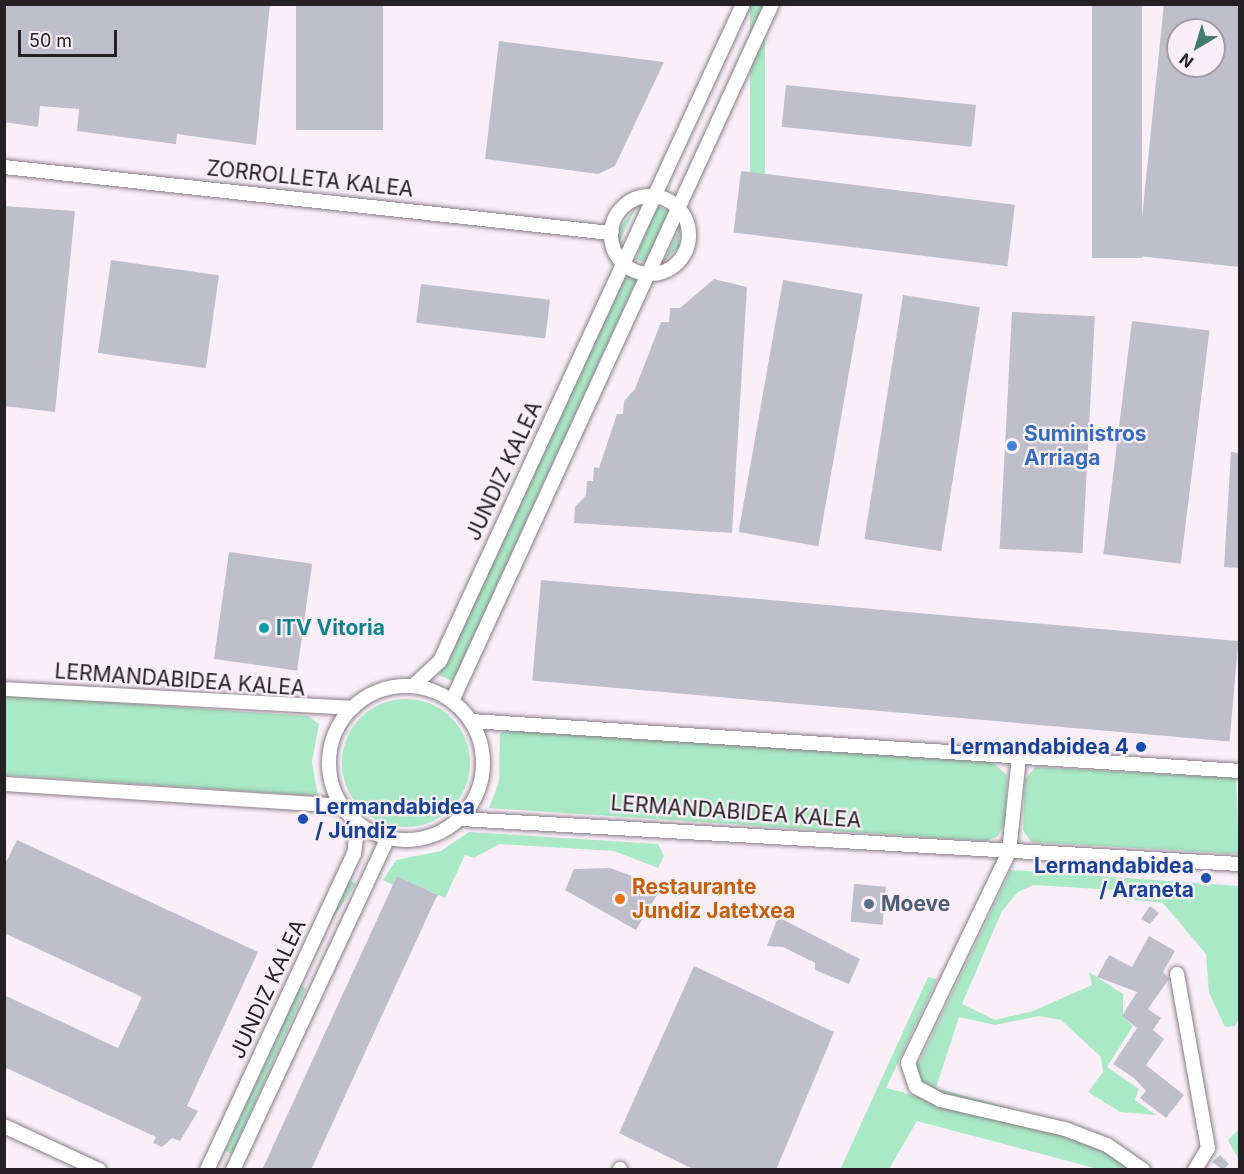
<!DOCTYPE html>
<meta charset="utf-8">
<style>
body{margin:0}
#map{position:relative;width:1244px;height:1174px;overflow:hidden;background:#faeff9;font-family:Inter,sans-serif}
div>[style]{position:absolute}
.green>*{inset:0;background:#aae9c6;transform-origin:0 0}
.round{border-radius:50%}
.building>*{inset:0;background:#bfbecb;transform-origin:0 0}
.roads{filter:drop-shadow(0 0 2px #887d87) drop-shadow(0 0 2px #887d87)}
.minor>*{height:14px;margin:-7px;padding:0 7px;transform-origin:7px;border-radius:7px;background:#fff}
.minor>.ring{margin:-7px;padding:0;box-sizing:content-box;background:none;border:14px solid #fff;border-radius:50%}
.dots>*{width:16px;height:16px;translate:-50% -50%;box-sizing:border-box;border:3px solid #faeff9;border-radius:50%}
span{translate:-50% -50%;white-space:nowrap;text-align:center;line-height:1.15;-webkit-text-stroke:4.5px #faeff9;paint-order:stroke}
.street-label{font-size:21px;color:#242023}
.shop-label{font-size:21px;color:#366cbe;font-weight:700}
.left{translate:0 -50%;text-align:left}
.culture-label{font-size:21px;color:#0d838f;font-weight:700}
.transit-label{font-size:21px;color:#164399;font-weight:700}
.right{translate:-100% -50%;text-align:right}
.food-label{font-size:21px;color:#c56008;font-weight:700}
.service-label{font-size:21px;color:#4e5e75;font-weight:700}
.frame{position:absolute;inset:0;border:6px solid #242023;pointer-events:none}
.north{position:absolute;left:1166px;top:18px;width:60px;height:60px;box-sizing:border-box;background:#faeff9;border:2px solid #a49ca3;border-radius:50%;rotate:218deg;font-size:16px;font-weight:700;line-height:24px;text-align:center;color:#242023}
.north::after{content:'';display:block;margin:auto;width:21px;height:27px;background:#3f7d6a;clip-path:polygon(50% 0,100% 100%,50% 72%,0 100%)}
.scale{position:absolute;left:18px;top:30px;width:99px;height:27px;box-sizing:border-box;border:3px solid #242023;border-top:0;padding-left:8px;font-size:18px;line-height:21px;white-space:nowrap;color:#242023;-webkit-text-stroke:4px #faeff9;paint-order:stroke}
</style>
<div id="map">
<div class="green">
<i style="left:750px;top:5px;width:15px;height:203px"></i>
<i style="left:656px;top:206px;width:14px;height:57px;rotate:21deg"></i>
<i style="clip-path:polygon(636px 207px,618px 245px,619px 229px)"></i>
<i style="clip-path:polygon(680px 228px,679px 247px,664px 261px)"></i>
<i style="clip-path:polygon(625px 274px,637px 279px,453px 681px,439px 675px)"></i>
<i style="clip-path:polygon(4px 695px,308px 716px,319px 724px,312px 762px,318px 796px,5px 775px)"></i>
<i class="round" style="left:342px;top:699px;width:128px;height:128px"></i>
<i style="clip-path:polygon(507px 730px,992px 762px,1007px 775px,1005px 824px,997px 837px,986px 841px,489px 808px,499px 782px,500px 734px)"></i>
<i style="clip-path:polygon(1036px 767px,1236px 778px,1239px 854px,1031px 842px,1023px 830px,1025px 779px)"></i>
<i style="clip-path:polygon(469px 832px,658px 844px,664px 856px,658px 868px,614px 851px,499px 844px,474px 858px,465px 855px,445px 898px,397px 876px,393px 885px,383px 880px,396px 860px,441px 851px)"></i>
<i style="clip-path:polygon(1011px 870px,1239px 886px,1240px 1017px,1235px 1026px,1225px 1027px,1209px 993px,1206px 954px,1163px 903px,1126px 899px,1115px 890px,1033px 885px,1018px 892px,1002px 911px,962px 1004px,995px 1020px,1033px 1011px,1092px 985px,1089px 972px,1123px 994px,1123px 1017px,1133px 1026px,1107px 1067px,1139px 1089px,1135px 1100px,1156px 1115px,1120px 1112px,1088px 1092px,1103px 1072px,1101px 1057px,1061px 1020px,1039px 1016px,995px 1025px,959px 1017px,936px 1088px,1079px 1127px,933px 1093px,922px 1083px,915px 1071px)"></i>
<i style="left:350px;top:880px;width:7px;height:62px;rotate:34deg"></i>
<i style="clip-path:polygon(928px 977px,937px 979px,886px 1088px,1063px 1134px,1107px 1150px,1132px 1169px,1098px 1169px,917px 1121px,889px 1169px,840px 1170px)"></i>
<i style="clip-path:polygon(301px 985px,306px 989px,232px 1154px,225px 1151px)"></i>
<i style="clip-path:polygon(1239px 1129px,1239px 1160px,1228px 1140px)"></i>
</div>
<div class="building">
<i style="clip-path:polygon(4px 4px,270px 4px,256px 145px,177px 134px,176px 144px,77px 131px,79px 109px,40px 106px,38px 127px,4px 122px)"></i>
<i style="left:296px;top:4px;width:87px;height:126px"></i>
<i style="left:1092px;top:4px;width:50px;height:254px"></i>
<i style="clip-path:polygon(evenodd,1164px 4px,1239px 4px,1239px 267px,1138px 256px,1164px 4px,1178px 30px,1214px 30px,1214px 66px,1178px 66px,1178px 30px)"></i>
<i style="clip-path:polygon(499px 41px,664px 62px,615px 166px,598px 174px,485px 159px)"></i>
<i style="left:786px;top:85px;width:191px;height:42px;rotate:6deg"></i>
<i style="left:741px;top:171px;width:276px;height:62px;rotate:7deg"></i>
<i style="clip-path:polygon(4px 206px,75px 211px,55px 412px,4px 406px)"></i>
<i style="left:111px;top:260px;width:109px;height:94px;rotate:8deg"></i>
<i style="clip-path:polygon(714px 279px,747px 287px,732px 533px,574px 523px,575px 507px,586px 495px,587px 481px,593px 481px,594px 467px,599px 468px,617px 414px,623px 414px,624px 401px,635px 389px,661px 322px,669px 322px,670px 308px,680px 308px)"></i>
<i style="left:783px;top:280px;width:81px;height:256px;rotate:10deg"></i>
<i style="left:421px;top:284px;width:130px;height:39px;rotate:7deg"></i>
<i style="left:903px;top:295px;width:78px;height:247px;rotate:9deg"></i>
<i style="left:1012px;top:312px;width:83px;height:237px;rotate:3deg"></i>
<i style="left:1132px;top:321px;width:78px;height:235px;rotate:7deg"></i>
<i style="clip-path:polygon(1231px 452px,1239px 453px,1239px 568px,1224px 567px)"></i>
<i style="left:229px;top:552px;width:84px;height:108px;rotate:8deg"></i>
<i style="left:541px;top:580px;width:700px;height:101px;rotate:5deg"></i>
<i style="clip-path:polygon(17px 840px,258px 952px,187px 1106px,198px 1111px,180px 1141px,172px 1138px,162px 1147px,153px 1143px,156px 1137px,4px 1067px,4px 995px,118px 1048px,142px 997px,4px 933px,4px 866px)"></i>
<i style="clip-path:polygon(610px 868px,652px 883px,648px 891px,657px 895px,636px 930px,565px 890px,574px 869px)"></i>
<i style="clip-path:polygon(397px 876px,438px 895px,435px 900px,311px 1170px,262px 1170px)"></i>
<i style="left:854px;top:884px;width:32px;height:38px;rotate:5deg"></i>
<i style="clip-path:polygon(1150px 906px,1159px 913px,1150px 924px,1141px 919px)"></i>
<i style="clip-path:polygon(778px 917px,860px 959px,849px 984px,815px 970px,815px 963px,783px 947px,767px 946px)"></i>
<i style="clip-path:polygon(1149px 936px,1175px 951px,1163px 972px,1169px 979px,1148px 1009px,1161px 1018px,1153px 1030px,1164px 1039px,1146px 1065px,1184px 1095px,1166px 1118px,1140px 1098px,1146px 1091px,1134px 1078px,1113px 1064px,1137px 1028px,1122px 1016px,1137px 992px,1097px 977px,1109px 955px,1132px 967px)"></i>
<i style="clip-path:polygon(694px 966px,834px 1032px,776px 1170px,695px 1170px,619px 1133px)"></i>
<i style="clip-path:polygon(1220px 1155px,1229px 1164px,1223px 1170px,1212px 1162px)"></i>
</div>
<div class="roads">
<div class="minor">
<i style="left:4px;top:167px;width:611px;rotate:6.21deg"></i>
<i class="ring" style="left:611px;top:196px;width:64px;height:64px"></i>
<i style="left:413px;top:686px;width:37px;rotate:-43deg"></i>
<i style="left:440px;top:661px;width:724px;rotate:-65.24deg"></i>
<i class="ring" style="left:329px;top:686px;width:140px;height:140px"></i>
<i style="left:4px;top:689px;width:349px;rotate:3.1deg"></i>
<i style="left:452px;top:701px;width:767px;rotate:-65.34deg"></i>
<i style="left:471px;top:721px;width:771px;rotate:3.72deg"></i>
<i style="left:1019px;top:757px;width:96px;rotate:96deg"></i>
<i style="left:1009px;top:852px;width:234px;rotate:115.6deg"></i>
<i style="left:908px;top:1063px;width:25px;rotate:72deg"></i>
<i style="left:916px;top:1087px;width:27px;rotate:28deg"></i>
<i style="left:940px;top:1100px;width:128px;rotate:13.1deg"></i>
<i style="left:1065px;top:1129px;width:45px;rotate:20.9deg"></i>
<i style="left:1107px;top:1145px;width:44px;rotate:34.8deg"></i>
<i style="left:4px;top:784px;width:339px;rotate:3.7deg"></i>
<i style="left:461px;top:819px;width:780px;rotate:3.31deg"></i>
<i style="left:1177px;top:974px;width:177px;rotate:79.9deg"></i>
<i style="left:1208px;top:1148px;width:26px;rotate:121deg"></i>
<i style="left:4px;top:1126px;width:105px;rotate:24.9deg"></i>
<i style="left:207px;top:1170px;width:349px;rotate:-65.1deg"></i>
<i style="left:354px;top:854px;width:31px;rotate:-83deg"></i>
<i style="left:233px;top:1170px;width:366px;rotate:-65deg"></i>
<i style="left:620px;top:1170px;width:1px;rotate:-90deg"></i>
</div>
</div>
<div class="dots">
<i style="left:1012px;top:446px;background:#3f7fe0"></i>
<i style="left:264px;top:628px;background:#0f9aa8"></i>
<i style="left:1141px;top:747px;background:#1a4fb4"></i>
<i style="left:303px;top:819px;background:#1a4fb4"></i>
<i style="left:1206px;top:878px;background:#1a4fb4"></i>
<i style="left:620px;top:899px;background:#e8710a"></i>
<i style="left:869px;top:904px;background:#5c6f8a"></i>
</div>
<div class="street-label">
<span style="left:310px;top:179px;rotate:6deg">ZORROLLETA KALEA</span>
<span style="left:504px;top:471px;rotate:-65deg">JUNDIZ KALEA</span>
<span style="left:180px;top:680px;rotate:4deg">LERMANDABIDEA KALEA</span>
<span style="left:736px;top:812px;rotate:4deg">LERMANDABIDEA KALEA</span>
<span style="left:268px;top:989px;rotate:-65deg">JUNDIZ KALEA</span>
</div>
<div class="shop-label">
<span class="left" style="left:1024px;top:446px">Suministros<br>Arriaga</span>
</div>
<div class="culture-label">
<span class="left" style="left:276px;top:628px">ITV Vitoria</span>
</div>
<div class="transit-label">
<span class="right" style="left:1129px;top:747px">Lermandabidea 4</span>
<span class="left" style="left:315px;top:819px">Lermandabidea<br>/ Júndiz</span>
<span class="right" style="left:1194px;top:878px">Lermandabidea<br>/ Araneta</span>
</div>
<div class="food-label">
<span class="left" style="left:632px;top:899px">Restaurante<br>Jundiz Jatetxea</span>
</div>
<div class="service-label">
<span class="left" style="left:881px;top:904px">Moeve</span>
</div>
<div class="frame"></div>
<div class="north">N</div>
<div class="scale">50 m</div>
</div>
